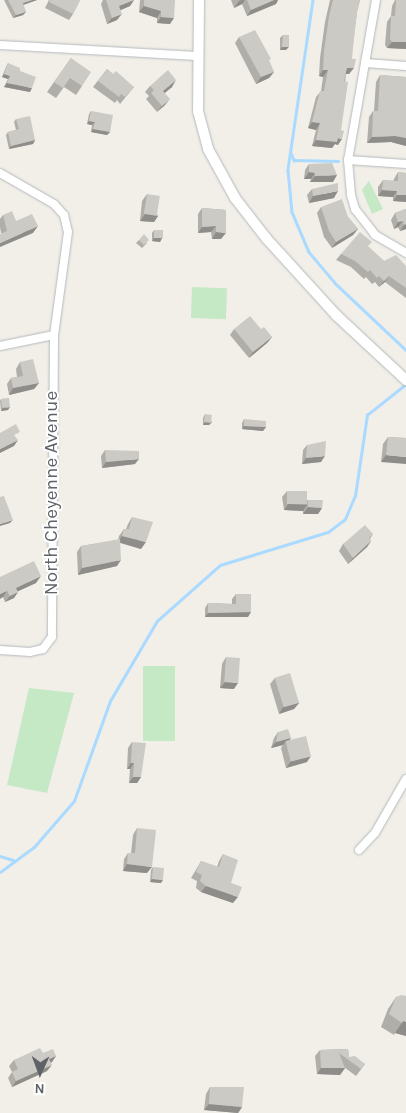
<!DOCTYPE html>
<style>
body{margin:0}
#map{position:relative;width:406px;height:1113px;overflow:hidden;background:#f1efe8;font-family:Karla,sans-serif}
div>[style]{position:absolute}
.green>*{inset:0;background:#c5e8c5;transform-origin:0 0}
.stream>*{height:2.5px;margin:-1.25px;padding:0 1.25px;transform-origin:1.25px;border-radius:1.25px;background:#aadaff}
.roads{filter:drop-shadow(0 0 1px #b5b8bc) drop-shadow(0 0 1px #b5b8bc)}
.minor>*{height:8px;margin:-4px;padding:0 4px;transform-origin:4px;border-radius:4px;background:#fff}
.tertiary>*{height:10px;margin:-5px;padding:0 5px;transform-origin:5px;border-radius:5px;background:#fff}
.wall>*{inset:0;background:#afaea9}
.shaded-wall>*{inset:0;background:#8f8d8a}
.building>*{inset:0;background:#cccac5;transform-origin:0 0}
span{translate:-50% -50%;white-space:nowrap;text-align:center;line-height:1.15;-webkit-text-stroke:4px #fff;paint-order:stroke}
.street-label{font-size:19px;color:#5f6368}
.north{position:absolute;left:15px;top:1048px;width:50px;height:50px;-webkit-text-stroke:4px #fff;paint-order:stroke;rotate:182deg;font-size:14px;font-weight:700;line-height:20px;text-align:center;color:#5f6368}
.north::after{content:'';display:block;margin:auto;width:18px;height:22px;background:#5f6368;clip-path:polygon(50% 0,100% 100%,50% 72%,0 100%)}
</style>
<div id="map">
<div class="green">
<i style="clip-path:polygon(369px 181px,383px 209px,372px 214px,362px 190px)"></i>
<i style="left:192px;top:287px;width:35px;height:31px;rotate:2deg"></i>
<i style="left:143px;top:666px;width:32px;height:75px"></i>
<i style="clip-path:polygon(29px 688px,74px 693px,47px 793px,7px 785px)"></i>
</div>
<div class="stream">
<i style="left:313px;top:0;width:172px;rotate:98.4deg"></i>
<i style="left:288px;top:170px;width:42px;rotate:84.6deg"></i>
<i style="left:292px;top:212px;width:43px;rotate:67deg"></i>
<i style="left:309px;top:252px;width:42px;rotate:49.8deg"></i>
<i style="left:336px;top:284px;width:96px;rotate:43.3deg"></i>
<i style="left:291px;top:153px;width:8px;rotate:67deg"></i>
<i style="left:294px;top:160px;width:44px;rotate:1.3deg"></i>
<i style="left:0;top:856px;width:14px;rotate:17deg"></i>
<i style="left:0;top:872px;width:42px;rotate:-36.3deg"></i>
<i style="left:34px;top:847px;width:61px;rotate:-49deg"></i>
<i style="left:74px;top:801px;width:106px;rotate:-70.2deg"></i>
<i style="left:110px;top:701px;width:93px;rotate:-59.6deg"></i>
<i style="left:157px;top:621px;width:84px;rotate:-41.6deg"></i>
<i style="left:220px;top:565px;width:113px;rotate:-17deg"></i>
<i style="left:328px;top:532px;width:21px;rotate:-37deg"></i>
<i style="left:345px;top:519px;width:25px;rotate:-67deg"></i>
<i style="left:355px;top:496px;width:82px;rotate:-81.6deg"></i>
<i style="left:367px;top:415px;width:50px;rotate:-38.5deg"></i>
</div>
<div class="roads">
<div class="minor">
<i style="left:376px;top:0;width:162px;rotate:99.9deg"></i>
<i style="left:348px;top:160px;width:35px;rotate:85deg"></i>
<i style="left:351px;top:195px;width:15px;rotate:74deg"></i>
<i style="left:355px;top:209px;width:33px;rotate:52deg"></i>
<i style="left:375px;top:235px;width:36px;rotate:30deg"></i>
<i style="left:0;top:45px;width:197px;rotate:3.2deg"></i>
<i style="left:365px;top:63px;width:41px;rotate:4.2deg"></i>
<i style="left:348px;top:160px;width:58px;rotate:3.9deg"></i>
<i style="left:0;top:173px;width:62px;rotate:29.9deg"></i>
<i style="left:54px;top:204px;width:15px;rotate:48deg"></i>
<i style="left:64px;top:215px;width:17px;rotate:77deg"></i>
<i style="left:68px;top:232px;width:104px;rotate:97.7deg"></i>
<i style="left:54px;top:335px;width:302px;rotate:90.4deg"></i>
<i style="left:52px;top:637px;width:15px;rotate:127deg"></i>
<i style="left:43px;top:649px;width:13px;rotate:167deg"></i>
<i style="left:30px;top:652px;width:30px;rotate:-176deg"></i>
<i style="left:0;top:346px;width:55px;rotate:-11.5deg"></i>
<i style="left:359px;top:850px;width:23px;rotate:-47deg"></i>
<i style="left:375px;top:833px;width:62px;rotate:-60.1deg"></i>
</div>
<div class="tertiary">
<i style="left:199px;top:0;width:111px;rotate:90.5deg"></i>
<i style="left:198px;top:111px;width:39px;rotate:75deg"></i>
<i style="left:208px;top:149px;width:56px;rotate:61.1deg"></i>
<i style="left:235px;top:198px;width:51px;rotate:52.2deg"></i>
<i style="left:266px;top:238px;width:104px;rotate:47.7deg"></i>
<i style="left:336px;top:315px;width:96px;rotate:42.9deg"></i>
</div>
</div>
<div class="wall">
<i style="clip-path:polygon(4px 0,37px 0,23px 5px,26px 12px,23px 15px,13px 18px)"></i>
<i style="clip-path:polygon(49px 0,80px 0,73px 14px,69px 20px,45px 8px)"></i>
<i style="clip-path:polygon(103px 0,134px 0,130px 6px,120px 10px,117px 20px,107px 24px,101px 4px)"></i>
<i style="clip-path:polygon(140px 0,175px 0,170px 24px,157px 23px,157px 18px,139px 12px)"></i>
<i style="clip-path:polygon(231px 0,278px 0,276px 4px,247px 16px,242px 4px,234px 8px)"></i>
<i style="clip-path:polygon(330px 0,360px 0,357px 12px,349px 74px,346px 74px,338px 145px,335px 144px,332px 148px,312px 146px,316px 130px,308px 128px,316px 97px,321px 91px,323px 77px,319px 76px,320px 58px,325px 22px)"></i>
<i style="clip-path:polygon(395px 0,406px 0,406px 49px,387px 48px,385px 45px,387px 22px,391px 16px,392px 6px)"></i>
<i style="clip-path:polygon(283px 35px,286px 50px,280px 50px,280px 38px)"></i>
<i style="clip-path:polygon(239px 37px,269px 62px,274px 72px,269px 78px,256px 84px,235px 43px)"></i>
<i style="clip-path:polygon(71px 58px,82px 86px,76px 95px,64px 87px,56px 98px,47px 92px)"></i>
<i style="clip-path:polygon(8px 63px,20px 71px,30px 92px,4px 87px,8px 79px,2px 77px,6px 67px)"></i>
<i style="clip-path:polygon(107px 69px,113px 74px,134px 87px,120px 104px,117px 100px,115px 103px,93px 87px)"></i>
<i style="clip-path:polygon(380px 75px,406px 77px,406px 146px,391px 142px,367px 143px,369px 117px,373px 111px,374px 111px,376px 82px)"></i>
<i style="clip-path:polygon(150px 86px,172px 87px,164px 93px,165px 105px,157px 112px,146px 99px,149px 96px,145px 92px)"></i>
<i style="clip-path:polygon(91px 111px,110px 132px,107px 135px,91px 132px,92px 125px,87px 124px,89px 114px)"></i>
<i style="clip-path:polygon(16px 119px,35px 140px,33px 144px,9px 149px,6px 135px,8px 132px,16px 130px,14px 122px)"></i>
<i style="clip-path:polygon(309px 164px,333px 182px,310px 182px,311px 179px,304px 179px,305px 170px)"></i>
<i style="clip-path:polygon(398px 172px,406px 173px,406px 202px,393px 201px,393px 197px,378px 196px,378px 187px,383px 180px,393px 181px,394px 179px)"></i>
<i style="clip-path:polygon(312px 189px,334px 198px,309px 203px,307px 195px)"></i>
<i style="clip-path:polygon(147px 194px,158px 216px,154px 222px,140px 221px,142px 201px)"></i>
<i style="clip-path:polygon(321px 207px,348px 217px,358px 229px,353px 235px,332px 248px,324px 237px,317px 213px)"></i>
<i style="clip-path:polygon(202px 208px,226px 210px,221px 239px,212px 239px,211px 232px,198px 233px,198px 214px)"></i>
<i style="clip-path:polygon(406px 209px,406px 229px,400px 231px,398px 227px,394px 229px,391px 220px,395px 213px)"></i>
<i style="clip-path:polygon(3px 215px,16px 221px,33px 233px,1px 233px,0 227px,0 219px)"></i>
<i style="clip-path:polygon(154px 230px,162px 238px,160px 242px,152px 241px,152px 233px)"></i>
<i style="clip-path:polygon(139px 240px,147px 243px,142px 248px,136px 243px)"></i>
<i style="clip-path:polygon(368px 247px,384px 261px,406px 266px,406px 298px,385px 282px,379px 287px,375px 282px,372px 284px,366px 277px,364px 279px,351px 267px,336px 260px,341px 254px)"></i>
<i style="clip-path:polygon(234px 329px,261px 329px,272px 337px,267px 343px,249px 358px,230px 335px)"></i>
<i style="clip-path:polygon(20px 362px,39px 383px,34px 389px,9px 395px,7px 384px,11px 378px,17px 377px,16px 369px)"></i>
<i style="clip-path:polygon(1px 399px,8px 410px,1px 411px,0 401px)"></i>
<i style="clip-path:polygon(205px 414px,212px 422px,209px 425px,203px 425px,203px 418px)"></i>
<i style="clip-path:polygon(244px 419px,266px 427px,263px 431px,242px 429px,242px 423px)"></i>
<i style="clip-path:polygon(388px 437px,406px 438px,381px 462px,383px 444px)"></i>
<i style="clip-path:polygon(307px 445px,321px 462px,302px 464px,303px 450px)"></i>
<i style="clip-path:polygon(105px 450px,135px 464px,102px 468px,101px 456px)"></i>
<i style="clip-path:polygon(287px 491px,307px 500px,322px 508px,318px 514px,303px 514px,303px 511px,284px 510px,282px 497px)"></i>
<i style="clip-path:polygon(132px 517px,141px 549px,120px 543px,117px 566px,78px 575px,77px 552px,81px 546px,118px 540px,119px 536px,124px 529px,126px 529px,128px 524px)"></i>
<i style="clip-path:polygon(373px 534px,370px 539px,371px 541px,367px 547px,348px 564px,339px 551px,343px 544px)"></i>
<i style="clip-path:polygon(0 577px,36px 583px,18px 591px,14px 598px,5px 602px,3px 597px)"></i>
<i style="clip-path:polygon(236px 594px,248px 617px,205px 617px,205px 608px,208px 603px,232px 604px,232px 599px)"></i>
<i style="clip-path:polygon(226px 657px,234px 689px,220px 688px,222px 664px)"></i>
<i style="clip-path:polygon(275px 678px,299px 703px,294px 709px,279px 714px,270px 684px)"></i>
<i style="clip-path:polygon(278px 732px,291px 738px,289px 741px,307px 762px,286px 768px,281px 748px,283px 745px,271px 748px,274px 738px)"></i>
<i style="clip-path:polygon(132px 742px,141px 777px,137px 783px,129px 783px,130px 769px,127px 769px,128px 748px)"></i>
<i style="clip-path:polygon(137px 828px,147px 873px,123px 871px,124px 859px,128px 853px,131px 853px,133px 835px)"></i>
<i style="clip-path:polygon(223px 854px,231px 883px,233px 903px,201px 892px,196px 888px,197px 881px,191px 878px,197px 868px,201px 861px,217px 867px,219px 861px)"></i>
<i style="clip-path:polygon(153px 867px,161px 883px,150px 882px,151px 870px)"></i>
<i style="clip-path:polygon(406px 996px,406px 1036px,395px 1033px,394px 1035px,381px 1027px,388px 1009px,396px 997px)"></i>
<i style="clip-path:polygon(348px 1049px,349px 1057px,365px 1064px,356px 1076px,344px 1067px,345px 1068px,340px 1075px,317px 1074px,315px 1056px,320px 1050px)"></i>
<i style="clip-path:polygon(43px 1053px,56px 1056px,51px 1063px,47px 1071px,12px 1087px,8px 1078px,12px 1072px,9px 1066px,14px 1060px)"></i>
<i style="clip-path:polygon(210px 1087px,242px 1107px,238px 1113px,204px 1110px,206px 1094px)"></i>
</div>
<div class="shaded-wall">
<i style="clip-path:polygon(32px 0,37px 0,20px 6px,23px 3px)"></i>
<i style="clip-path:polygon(134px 0,130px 6px,114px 13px,119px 6px)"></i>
<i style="clip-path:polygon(242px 0,245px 0,242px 4px,234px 8px,239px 1px)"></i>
<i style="clip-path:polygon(274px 0,278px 0,276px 4px,247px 16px,251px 10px)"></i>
<i style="clip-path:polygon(144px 6px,161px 11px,157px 18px,139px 12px)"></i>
<i style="clip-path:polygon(26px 12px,23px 15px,13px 18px,16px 15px)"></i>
<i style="clip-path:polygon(122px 14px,117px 20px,107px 24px,112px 18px)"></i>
<i style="clip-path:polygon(161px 17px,174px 18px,170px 24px,157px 23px)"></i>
<i style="clip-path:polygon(392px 42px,406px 42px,406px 49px,387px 48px)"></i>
<i style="clip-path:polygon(282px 47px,289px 47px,286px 50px,280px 50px)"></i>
<i style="clip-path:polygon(347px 68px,354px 68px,349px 74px,342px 74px)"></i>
<i style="clip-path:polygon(323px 70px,328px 70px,323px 77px,319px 76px)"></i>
<i style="clip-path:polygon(274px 72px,269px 78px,256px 84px,261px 77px)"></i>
<i style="clip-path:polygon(4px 74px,10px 76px,8px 79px,2px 77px)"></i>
<i style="clip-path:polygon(176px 80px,172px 87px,159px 98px,163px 91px)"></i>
<i style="clip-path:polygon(7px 83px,32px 88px,30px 92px,4px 87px)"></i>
<i style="clip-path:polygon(170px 99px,165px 105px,157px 112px,162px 106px)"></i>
<i style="clip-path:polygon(89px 121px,95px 122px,92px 125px,87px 124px)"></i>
<i style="clip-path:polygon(312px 122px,320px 123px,316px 130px,308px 128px)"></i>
<i style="clip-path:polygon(93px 129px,110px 132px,107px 135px,91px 132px)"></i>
<i style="clip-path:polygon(395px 136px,406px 138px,406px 146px,391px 142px,367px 143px,372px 137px)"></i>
<i style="clip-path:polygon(338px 138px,342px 139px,338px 145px,335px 144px,332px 148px,312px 146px,316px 140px)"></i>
<i style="clip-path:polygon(35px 140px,33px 144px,9px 149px,11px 146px)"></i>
<i style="clip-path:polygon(309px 172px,315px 173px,311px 179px,304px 179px)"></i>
<i style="clip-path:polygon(337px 175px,333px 182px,310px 182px,315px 176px)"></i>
<i style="clip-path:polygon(382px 190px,397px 191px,393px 197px,378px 196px)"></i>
<i style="clip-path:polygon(338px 191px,334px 198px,309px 203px,313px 196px)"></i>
<i style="clip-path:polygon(397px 195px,406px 195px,406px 202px,393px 201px)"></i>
<i style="clip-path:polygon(145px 214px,158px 216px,154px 222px,140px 221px)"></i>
<i style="clip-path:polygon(403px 221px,398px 227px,394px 229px,398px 222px)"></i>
<i style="clip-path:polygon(406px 224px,406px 229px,400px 231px,404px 225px)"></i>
<i style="clip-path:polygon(38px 226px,33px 233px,0 247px,0 243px)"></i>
<i style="clip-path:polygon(216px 226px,211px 232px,198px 233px,202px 227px)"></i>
<i style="clip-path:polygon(358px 229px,353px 235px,332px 248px,336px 242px)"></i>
<i style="clip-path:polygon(216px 232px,226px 233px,221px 239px,212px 239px)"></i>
<i style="clip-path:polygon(154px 238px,162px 238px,160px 242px,152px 241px)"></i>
<i style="clip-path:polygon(389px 276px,385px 282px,379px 287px,384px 281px)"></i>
<i style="clip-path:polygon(272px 337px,267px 343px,249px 358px,253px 352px)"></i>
<i style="clip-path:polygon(39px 383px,34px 389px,9px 395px,13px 388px)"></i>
<i style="clip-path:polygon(10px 407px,8px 410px,1px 411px,3px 408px)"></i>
<i style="clip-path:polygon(205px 422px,212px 422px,209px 425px,203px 425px)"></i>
<i style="clip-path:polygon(244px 426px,266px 427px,263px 431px,242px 429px)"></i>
<i style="clip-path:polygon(18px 440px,14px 446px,0 453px,0 449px)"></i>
<i style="clip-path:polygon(386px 455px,406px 457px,406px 464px,381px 462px)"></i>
<i style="clip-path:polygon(325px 456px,321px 462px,302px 464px,306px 458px)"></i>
<i style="clip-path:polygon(139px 459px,135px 464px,102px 468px,106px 462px)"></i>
<i style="clip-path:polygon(288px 504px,307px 505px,303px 511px,284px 510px)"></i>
<i style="clip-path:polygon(308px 507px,322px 508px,318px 514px,303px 514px)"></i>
<i style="clip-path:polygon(13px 520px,10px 523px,0 526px,0 524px)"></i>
<i style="clip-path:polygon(122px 536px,146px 542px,141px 549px,118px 542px)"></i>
<i style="clip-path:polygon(371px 541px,367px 547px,348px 564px,353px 558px)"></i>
<i style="clip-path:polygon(121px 560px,117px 566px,78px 575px,82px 568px)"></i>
<i style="clip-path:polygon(41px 576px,36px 583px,12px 594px,16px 588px)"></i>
<i style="clip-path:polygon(7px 591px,3px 597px,0 599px,0 594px)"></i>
<i style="clip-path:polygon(18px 592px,14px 598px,5px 602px,10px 596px)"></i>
<i style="clip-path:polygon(251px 612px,248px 617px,205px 617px,208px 613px)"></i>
<i style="clip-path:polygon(225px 682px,238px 683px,234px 689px,220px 688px)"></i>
<i style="clip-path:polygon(299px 703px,294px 709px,279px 714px,283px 707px)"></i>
<i style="clip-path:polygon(291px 738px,286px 744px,286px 741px,283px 745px,271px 748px,276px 742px)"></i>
<i style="clip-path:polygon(311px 756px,307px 762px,286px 768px,291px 761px)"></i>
<i style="clip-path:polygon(131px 763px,134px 763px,130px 769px,127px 769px)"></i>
<i style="clip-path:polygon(133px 777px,141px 777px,137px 783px,129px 783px)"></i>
<i style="clip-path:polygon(127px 864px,152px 867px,147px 873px,123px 871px)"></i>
<i style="clip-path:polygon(152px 879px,163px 880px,161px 883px,150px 882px)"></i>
<i style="clip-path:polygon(206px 886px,238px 897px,233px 903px,201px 892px)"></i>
<i style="clip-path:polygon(403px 1021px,406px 1022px,406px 1036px,395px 1033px)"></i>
<i style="clip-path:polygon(56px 1056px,52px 1062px,45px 1066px,49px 1059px)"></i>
<i style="clip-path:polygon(52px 1065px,47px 1071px,12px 1087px,16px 1081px)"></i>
<i style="clip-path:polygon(321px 1068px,345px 1068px,340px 1075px,317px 1074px)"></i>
<i style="clip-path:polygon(209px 1104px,242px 1107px,238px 1113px,204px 1110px)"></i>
</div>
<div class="building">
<i style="clip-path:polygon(8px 0,32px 0,23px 3px,26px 12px,16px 15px)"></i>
<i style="clip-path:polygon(50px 0,80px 0,73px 14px,49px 2px)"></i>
<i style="clip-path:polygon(106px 0,134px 0,119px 6px,122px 14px,112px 18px)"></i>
<i style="clip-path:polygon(144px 0,175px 0,174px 18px,161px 17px,161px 11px,144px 6px)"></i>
<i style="clip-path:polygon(247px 0,274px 0,251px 10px)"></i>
<i style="clip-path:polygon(333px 0,360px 0,357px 12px,353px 48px,352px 59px,356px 59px,354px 68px,347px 68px,344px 81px,348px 82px,341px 130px,344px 131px,342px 139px,338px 138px,337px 142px,316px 140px,320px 123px,312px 122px,320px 91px,324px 91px,328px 70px,323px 70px,324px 51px,329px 16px)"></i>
<i style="clip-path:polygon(396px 0,406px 0,406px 42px,392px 42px,390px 39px,391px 16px,395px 16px)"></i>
<i style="clip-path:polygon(255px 30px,271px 59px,269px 60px,274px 72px,261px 77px,239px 37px)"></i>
<i style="clip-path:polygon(283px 35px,289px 35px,289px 47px,282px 47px)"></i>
<i style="clip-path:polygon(71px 58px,91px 72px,82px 86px,70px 78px,63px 88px,54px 82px)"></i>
<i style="clip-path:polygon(8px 63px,20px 68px,20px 71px,36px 77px,32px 88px,7px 83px,10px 76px,4px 74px)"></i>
<i style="clip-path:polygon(107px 69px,113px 74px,116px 71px,134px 87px,125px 97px,121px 94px,119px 97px,98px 81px)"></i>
<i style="clip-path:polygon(168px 70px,176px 80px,163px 91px,170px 99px,162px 106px,151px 93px,154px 90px,150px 86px)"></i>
<i style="clip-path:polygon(380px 75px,406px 77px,406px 138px,395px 136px,372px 137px,373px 111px,378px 111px)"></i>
<i style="clip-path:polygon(91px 111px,113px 115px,110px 132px,93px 129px,95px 122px,89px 121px)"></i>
<i style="clip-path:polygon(30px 116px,35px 140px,11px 146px,8px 132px,19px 129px,16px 119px)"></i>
<i style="clip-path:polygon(332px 163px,337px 175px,315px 176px,315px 173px,309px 172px,309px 164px)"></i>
<i style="clip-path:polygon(398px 172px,406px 173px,406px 195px,397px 195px,397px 191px,382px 190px,383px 180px,398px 181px)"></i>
<i style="clip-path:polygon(338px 183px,338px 191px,313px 196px,312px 189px)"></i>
<i style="left:147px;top:194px;width:13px;height:20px;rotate:9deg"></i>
<i style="clip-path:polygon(342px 199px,348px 217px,358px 229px,336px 242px,329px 231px,321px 207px)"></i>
<i style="clip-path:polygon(202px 208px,226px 210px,226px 233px,216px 232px,216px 226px,202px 227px)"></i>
<i style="clip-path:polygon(406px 209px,406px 224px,404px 225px,403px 221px,398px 222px,395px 213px)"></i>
<i style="clip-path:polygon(12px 211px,16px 221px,32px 214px,38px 226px,0 243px,0 234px,7px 231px,3px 215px)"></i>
<i style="left:154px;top:230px;width:9px;height:8px"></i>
<i style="clip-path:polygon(360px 232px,372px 242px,368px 246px,384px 261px,396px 255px,406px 266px,406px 288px,389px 276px,384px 281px,379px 276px,377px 278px,370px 270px,368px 272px,355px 261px,341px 254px)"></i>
<i style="clip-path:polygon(144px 234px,149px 240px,144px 245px,139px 240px)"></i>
<i style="clip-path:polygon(250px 316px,261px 329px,264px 327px,272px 337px,253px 352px,234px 329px)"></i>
<i style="clip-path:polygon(33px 359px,39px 383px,13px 388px,11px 378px,23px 376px,20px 362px)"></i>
<i style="left:9px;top:398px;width:9px;height:8px;rotate:84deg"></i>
<i style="left:205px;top:414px;width:7px;height:8px;rotate:8deg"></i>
<i style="clip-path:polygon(244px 419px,266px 421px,266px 427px,244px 426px)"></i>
<i style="clip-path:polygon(16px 424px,20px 432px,14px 435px,18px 440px,0 449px,0 433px)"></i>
<i style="clip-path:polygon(388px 437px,406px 438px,406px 457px,386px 455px)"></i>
<i style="clip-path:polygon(326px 441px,325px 456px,306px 458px,307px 445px)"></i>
<i style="clip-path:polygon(105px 450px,139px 451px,139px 459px,106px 462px)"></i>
<i style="left:287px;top:491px;width:20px;height:13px"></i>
<i style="clip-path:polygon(4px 496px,13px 520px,0 524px,0 497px)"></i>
<i style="clip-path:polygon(308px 500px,323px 500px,322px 508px,308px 507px)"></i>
<i style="clip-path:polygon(132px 517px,153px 522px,146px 542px,122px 536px,124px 529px,129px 529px)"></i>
<i style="clip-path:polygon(365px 525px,373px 534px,369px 538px,371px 541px,353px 558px,343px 544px)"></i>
<i style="clip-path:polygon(120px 539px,121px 560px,82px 568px,81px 546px)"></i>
<i style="clip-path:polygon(34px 561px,41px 576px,16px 588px,18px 592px,10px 596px,7px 591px,0 594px,0 577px)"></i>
<i style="clip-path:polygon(236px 594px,251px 594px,251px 612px,208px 613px,208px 603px,236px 604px)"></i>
<i style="left:226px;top:657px;width:14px;height:25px;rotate:4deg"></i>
<i style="left:290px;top:673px;width:31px;height:16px;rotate:73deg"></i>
<i style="clip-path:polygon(288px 729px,291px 738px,276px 742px,278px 732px)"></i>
<i style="left:306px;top:736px;width:21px;height:21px;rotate:76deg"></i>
<i style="clip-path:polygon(132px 742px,146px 743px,141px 777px,133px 777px,134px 763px,131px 763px)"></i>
<i style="clip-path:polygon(137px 828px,156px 830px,152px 867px,127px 864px,128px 853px,135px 853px)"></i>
<i style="clip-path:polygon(223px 854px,238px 860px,231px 883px,242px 887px,238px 897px,206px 886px,200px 881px,202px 875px,196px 872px,201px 861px,219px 867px)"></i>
<i style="left:153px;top:867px;width:11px;height:12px;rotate:5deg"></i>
<i style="clip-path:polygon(401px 995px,406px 996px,406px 1022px,403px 1021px,402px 1023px,389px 1014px,396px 997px)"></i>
<i style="clip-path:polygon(40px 1048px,43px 1053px,53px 1049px,56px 1056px,49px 1059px,52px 1065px,16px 1081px,12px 1072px,18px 1069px,14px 1060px)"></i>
<i style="clip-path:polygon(348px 1049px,349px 1057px,355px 1056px,365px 1064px,361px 1069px,339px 1053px,345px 1068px,321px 1068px,320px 1050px)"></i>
<i style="clip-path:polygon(210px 1087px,244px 1087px,242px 1107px,209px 1104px)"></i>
</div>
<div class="street-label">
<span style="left:52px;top:493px;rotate:-90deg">North Cheyenne Avenue</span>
</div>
<div class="north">N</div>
</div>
